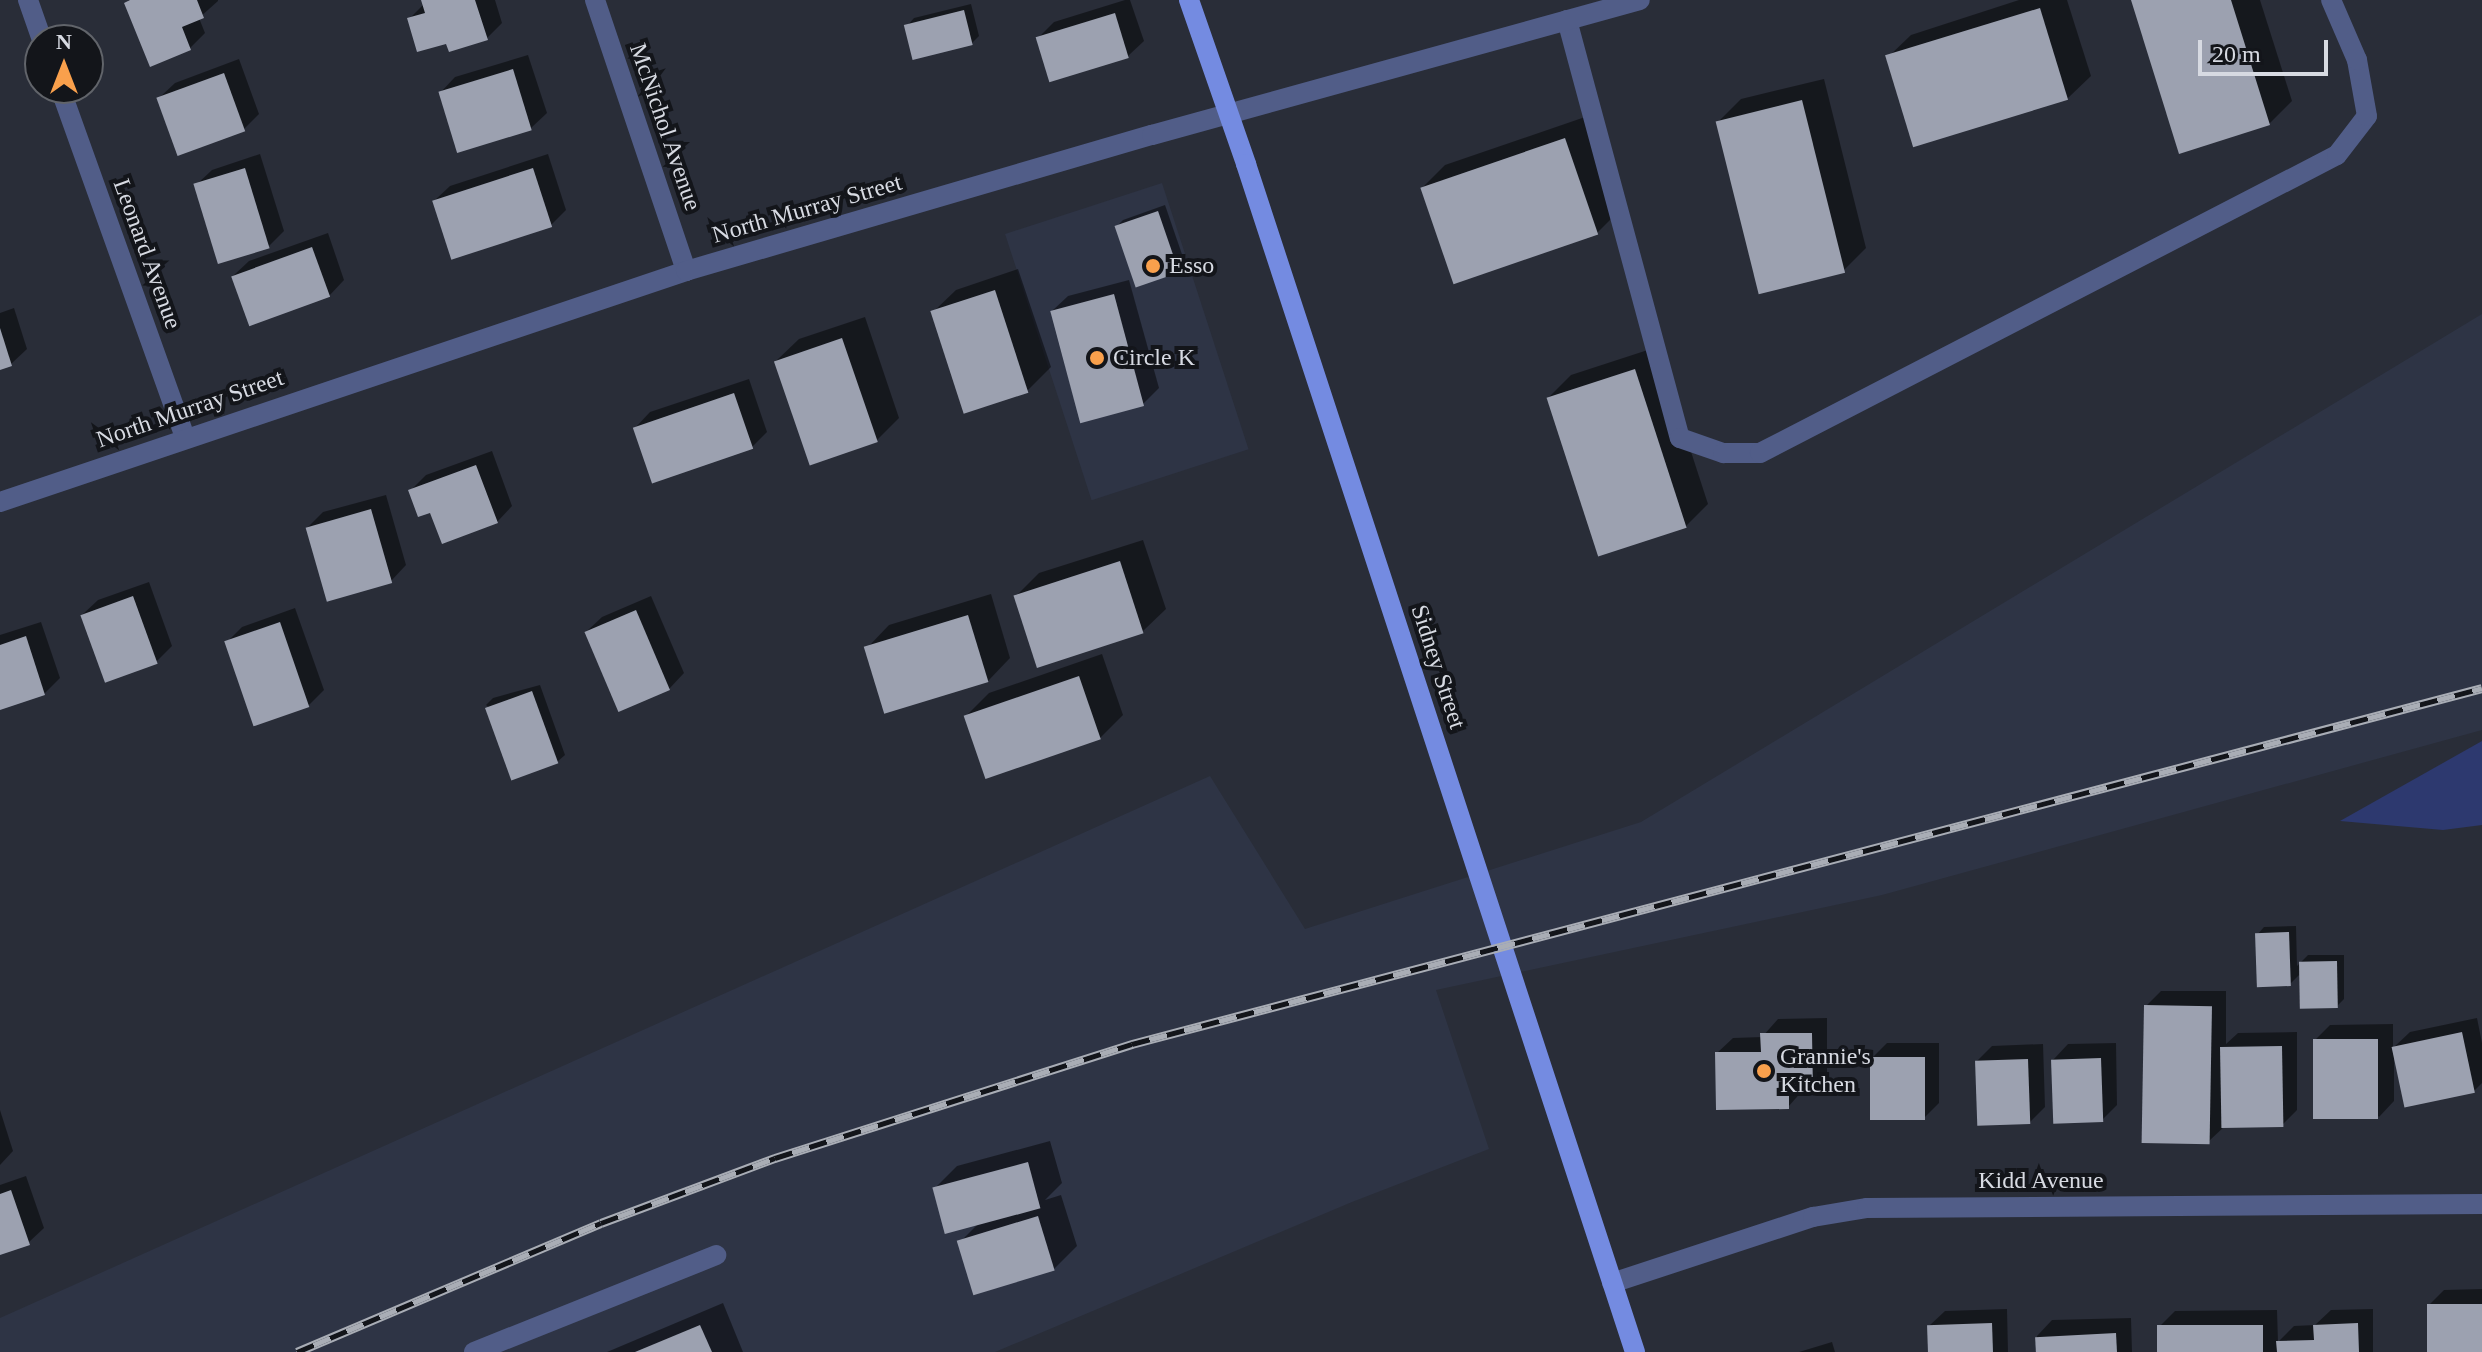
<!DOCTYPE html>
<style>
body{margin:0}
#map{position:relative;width:2482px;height:1352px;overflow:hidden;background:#292d38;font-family:"Times New Roman",serif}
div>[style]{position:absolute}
.built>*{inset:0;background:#2e3445;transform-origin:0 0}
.green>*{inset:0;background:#2d396f}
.shadow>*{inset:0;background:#0007}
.building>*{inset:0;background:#9ca1b0;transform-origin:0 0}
.minor>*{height:20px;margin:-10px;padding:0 10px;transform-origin:10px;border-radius:10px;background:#515d88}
.major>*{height:20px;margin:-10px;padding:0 10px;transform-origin:10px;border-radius:10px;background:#748be1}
.rail>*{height:9px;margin-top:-4.5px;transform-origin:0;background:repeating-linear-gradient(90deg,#13151a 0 18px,#a9adb5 0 36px);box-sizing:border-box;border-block:2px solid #a9adb5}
.dots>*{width:22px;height:22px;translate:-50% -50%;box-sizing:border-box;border:4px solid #13151a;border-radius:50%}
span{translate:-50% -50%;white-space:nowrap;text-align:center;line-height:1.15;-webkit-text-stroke:8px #13151a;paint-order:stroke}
.street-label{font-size:24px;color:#d7dae2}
.poi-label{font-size:24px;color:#d7dae2}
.left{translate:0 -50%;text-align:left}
.north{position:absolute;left:24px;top:24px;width:80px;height:80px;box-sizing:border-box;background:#13151a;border:2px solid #61646a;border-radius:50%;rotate:0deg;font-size:22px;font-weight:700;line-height:32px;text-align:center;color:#d7dae2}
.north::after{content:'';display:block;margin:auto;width:28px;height:36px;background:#f9a04c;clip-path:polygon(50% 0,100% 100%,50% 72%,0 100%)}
.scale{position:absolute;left:2198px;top:40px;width:130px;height:36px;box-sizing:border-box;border:4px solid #d7dae2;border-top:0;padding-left:10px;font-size:24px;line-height:28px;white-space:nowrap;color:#d7dae2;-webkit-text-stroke:6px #13151a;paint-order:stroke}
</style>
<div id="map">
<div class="built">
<i style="left:1162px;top:183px;width:280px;height:165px;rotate:72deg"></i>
<i style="clip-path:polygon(2482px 314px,2482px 730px,1882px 895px,1436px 990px,1489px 1149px,1352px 1202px,995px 1352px,0 1352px,0 1318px,1210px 776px,1305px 929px,1641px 822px)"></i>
</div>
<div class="green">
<i style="clip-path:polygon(2482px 741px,2482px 825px,2443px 830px,2340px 821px)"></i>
</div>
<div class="shadow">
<i style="clip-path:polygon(129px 0,218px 0,218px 1px,199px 18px,205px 33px,190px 48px,126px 3px)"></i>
<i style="clip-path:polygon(423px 0,495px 0,502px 23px,487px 38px,448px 41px,409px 19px,424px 4px)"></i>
<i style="clip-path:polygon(1125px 0,1130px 0,1144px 41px,1128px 56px,1038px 38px,1054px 22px)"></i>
<i style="clip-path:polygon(2019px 0,2067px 0,2091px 76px,2068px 98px,1888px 57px,1911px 35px)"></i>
<i style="clip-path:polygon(2133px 0,2260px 0,2292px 101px,2269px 124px)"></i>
<i style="clip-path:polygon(971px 4px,979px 36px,972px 43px,907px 26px,914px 18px)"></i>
<i style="clip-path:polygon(528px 55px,547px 113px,531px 128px,440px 93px,455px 77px)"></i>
<i style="clip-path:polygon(239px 59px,259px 114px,244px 129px,159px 98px,175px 83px)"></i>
<i style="clip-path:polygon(1824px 79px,1866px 248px,1843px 271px,1718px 122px,1741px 99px)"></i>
<i style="clip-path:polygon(1588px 116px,1620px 210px,1597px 233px,1423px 187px,1445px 165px)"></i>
<i style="clip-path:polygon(260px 154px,284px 231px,269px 246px,196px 185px,212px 170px)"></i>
<i style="clip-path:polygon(548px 154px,566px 210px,551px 225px,434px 201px,450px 186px)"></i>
<i style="clip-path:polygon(1165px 205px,1185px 263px,1178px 270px,1116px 227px,1123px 220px)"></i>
<i style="clip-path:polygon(328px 233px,344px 280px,329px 296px,233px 276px,249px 261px)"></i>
<i style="clip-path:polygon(1018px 269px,1051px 367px,1028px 390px,933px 312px,956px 290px)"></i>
<i style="clip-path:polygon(1129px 280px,1159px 388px,1143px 404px,1052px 311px,1068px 296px)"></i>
<i style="clip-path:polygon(14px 308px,27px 349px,11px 364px,0 368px,0 313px)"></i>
<i style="clip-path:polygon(865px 317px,899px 418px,876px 441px,776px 361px,799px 339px)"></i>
<i style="clip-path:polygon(1657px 347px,1708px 504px,1685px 527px,1548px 398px,1571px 375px)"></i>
<i style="clip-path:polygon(749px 379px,767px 432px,752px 447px,635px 428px,650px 412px)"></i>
<i style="clip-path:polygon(492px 451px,512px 506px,497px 522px,431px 510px,410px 491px,426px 475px)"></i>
<i style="clip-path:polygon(386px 495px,406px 565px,391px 581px,307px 528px,323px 512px)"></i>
<i style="clip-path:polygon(1143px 540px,1166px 609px,1143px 631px,1016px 596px,1039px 573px)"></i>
<i style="clip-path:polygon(149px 582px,172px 646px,157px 661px,82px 615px,98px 600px)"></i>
<i style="clip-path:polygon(991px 594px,1010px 658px,988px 681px,867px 648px,889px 625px)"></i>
<i style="clip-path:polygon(651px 596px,684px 673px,669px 689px,586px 632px,602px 617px)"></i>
<i style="clip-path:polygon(295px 608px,324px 690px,309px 705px,227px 642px,242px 627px)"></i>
<i style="clip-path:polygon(41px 622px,60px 678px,44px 694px,0 707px,0 635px)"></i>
<i style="clip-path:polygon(1102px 654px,1123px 715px,1100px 738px,966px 716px,989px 693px)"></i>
<i style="clip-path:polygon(540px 685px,565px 755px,557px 762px,486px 705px,493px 698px)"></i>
<i style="clip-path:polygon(2296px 926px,2297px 966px,2308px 955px,2344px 955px,2344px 999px,2337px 1006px,2301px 973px,2290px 984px,2257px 935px,2264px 927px)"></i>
<i style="clip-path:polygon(2161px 991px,2226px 991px,2226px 1044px,2238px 1033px,2297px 1032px,2297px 1110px,2282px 1125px,2225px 1126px,2209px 1141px,2146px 1006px)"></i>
<i style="clip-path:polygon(1827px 1018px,1827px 1073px,1812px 1089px,1804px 1089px,1788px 1107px,1717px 1053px,1733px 1038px,1762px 1037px,1778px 1019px)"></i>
<i style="clip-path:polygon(2477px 1018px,2482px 1043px,2482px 1083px,2474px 1091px,2394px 1055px,2394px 1101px,2379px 1117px,2315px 1040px,2330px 1025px,2393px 1024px,2393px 1048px,2410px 1032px)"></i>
<i style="clip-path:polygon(1887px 1043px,1939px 1043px,1939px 1103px,1924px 1118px,1872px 1058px)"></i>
<i style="clip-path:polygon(2116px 1043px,2117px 1105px,2102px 1120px,2053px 1060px,2068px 1044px)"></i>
<i style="clip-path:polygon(2043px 1044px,2045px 1107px,2029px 1123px,1977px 1061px,1992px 1046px)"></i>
<i style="clip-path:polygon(0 1110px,13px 1151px,0 1165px)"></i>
<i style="clip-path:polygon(1050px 1141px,1062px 1183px,1045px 1200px,1061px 1195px,1077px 1246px,1054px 1269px,959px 1243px,980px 1222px,934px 1189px,957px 1166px)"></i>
<i style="clip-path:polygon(26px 1176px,44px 1228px,28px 1243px,0 1253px,0 1185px)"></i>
<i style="clip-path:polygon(2482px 1289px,2482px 1352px,2429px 1352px,2429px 1305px,2444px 1290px)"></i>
<i style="clip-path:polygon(723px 1303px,743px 1352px,607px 1352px)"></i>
<i style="clip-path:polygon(2007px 1309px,2008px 1352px,1930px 1352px,1929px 1326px,1945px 1311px)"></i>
<i style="clip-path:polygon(2373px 1309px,2373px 1352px,2160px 1352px,2159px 1327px,2175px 1311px,2277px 1310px,2278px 1342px,2294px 1326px,2315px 1325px,2331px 1310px)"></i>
<i style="clip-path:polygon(2131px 1318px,2132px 1352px,2037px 1352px,2037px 1336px,2052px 1320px)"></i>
<i style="clip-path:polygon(1832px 1342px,1835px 1352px,1799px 1352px)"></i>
</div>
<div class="building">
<i style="clip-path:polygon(130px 0,197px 0,204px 18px,182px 27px,191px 50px,150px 67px,124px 3px)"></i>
<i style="clip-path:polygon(421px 0,475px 0,488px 40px,449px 52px,446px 44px,417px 52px,407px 18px,425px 13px)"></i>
<i style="clip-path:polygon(2131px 0,2231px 0,2270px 125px,2179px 154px)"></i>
<i style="left:2040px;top:8px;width:96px;height:162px;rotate:73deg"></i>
<i style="left:964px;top:10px;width:36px;height:62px;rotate:76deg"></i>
<i style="left:1115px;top:13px;width:47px;height:83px;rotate:73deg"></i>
<i style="left:513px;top:69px;width:64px;height:78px;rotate:73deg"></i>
<i style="left:224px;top:73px;width:62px;height:72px;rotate:70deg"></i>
<i style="left:1802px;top:100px;width:178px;height:89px;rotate:76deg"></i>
<i style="left:1565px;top:138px;width:102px;height:153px;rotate:71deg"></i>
<i style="left:245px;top:168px;width:84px;height:54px;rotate:73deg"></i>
<i style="left:533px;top:168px;width:62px;height:106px;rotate:72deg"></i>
<i style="left:1158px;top:211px;width:65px;height:46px;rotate:71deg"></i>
<i style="left:312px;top:247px;width:53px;height:86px;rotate:70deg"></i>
<i style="left:995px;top:290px;width:108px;height:68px;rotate:72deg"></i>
<i style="left:1114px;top:294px;width:116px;height:66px;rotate:75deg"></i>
<i style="clip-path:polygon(0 328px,12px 366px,0 370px)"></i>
<i style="left:842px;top:338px;width:110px;height:72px;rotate:71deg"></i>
<i style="left:1635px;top:369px;width:167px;height:93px;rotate:72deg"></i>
<i style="left:734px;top:393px;width:59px;height:107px;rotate:71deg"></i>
<i style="clip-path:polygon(476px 465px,498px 523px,442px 544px,430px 513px,418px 517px,408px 490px)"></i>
<i style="left:371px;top:509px;width:77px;height:68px;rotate:74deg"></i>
<i style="left:1120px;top:561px;width:76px;height:112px;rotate:72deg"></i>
<i style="left:133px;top:596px;width:72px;height:56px;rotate:70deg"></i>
<i style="left:636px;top:610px;width:87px;height:56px;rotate:67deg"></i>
<i style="left:968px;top:615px;width:70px;height:109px;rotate:73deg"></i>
<i style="left:280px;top:622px;width:90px;height:59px;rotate:71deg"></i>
<i style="clip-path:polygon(26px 636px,45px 695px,0 710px,0 645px)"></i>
<i style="left:1079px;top:676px;width:67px;height:122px;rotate:71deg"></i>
<i style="left:532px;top:691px;width:77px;height:50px;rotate:70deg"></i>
<i style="left:2289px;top:932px;width:54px;height:34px;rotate:88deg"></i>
<i style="left:2337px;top:961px;width:47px;height:38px;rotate:89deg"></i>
<i style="left:2144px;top:1005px;width:68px;height:138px;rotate:1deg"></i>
<i style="left:2462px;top:1032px;width:62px;height:72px;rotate:78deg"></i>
<i style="clip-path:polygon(1760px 1033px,1812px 1033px,1813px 1091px,1789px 1091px,1789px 1109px,1716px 1110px,1715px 1052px,1761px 1052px)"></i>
<i style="left:2313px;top:1039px;width:65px;height:80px"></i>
<i style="left:2282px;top:1046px;width:81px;height:62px;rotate:89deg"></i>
<i style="left:1870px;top:1057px;width:55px;height:63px"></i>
<i style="left:2101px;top:1058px;width:64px;height:50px;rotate:88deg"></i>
<i style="left:2028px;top:1059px;width:65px;height:53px;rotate:88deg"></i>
<i style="left:1028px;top:1162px;width:48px;height:99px;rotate:75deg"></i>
<i style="clip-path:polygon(11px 1190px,30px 1245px,0 1255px,0 1194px)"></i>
<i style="left:1038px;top:1216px;width:57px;height:85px;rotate:73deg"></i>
<i style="left:2427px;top:1304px;width:55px;height:48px"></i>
<i style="left:1992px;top:1323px;width:29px;height:65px;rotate:88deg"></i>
<i style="clip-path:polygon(2358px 1323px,2359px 1352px,2277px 1352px,2276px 1341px,2314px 1340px,2313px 1325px)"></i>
<i style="clip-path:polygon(700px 1325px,712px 1352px,635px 1352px)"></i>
<i style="left:2263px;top:1325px;width:27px;height:106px;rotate:90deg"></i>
<i style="left:2116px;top:1333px;width:19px;height:81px;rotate:87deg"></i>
</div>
<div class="minor">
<i style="left:28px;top:0;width:42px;rotate:70.7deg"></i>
<i style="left:595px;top:0;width:286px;rotate:71.4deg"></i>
<i style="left:1567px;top:20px;width:433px;rotate:74.9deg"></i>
<i style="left:1680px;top:438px;width:46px;rotate:19.2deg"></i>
<i style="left:1723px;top:453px;width:37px"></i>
<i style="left:1760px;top:453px;width:649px;rotate:-27.31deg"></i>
<i style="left:2337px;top:155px;width:49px;rotate:-52.4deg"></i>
<i style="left:2367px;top:116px;width:57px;rotate:-100.1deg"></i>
<i style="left:2357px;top:60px;width:65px;rotate:-113.4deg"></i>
<i style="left:60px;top:88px;width:371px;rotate:70.3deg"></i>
<i style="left:0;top:502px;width:724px;rotate:-18.61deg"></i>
<i style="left:686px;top:271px;width:485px;rotate:-16.3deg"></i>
<i style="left:1152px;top:135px;width:506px;rotate:-15.46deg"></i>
<i style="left:1612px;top:1283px;width:212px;rotate:-18.2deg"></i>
<i style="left:1813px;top:1217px;width:55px;rotate:-9.5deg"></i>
<i style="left:1867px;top:1208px;width:615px;rotate:-0.37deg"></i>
<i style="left:474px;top:1352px;width:261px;rotate:-21.8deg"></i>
</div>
<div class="major">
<i style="left:1189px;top:0;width:174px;rotate:70.8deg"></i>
<i style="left:1246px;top:164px;width:1250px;rotate:71.87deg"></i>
</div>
<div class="rail">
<i style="left:297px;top:1352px;width:330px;rotate:-23deg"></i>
<i style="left:601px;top:1223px;width:186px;rotate:-20.5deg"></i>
<i style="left:775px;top:1158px;width:375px;rotate:-17.7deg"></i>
<i style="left:1132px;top:1044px;width:1396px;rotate:-14.77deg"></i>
</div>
<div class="dots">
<i style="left:1153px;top:266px;background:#f9a04c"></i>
<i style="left:1097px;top:358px;background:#f9a04c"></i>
<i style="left:1764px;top:1071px;background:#f9a04c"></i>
</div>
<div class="street-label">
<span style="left:665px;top:127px;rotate:71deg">McNichol Avenue</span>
<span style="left:807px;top:209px;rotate:-16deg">North Murray Street</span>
<span style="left:147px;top:254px;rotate:70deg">Leonard Avenue</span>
<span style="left:190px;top:409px;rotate:-19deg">North Murray Street</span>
<span style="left:1438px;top:667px;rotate:72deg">Sidney Street</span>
<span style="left:2041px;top:1181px">Kidd Avenue</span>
</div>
<div class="poi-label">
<span class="left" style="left:1169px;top:266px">Esso</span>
<span class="left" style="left:1113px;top:358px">Circle K</span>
<span class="left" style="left:1780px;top:1071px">Grannie's<br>Kitchen</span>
</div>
<div class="north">N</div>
<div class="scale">20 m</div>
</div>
